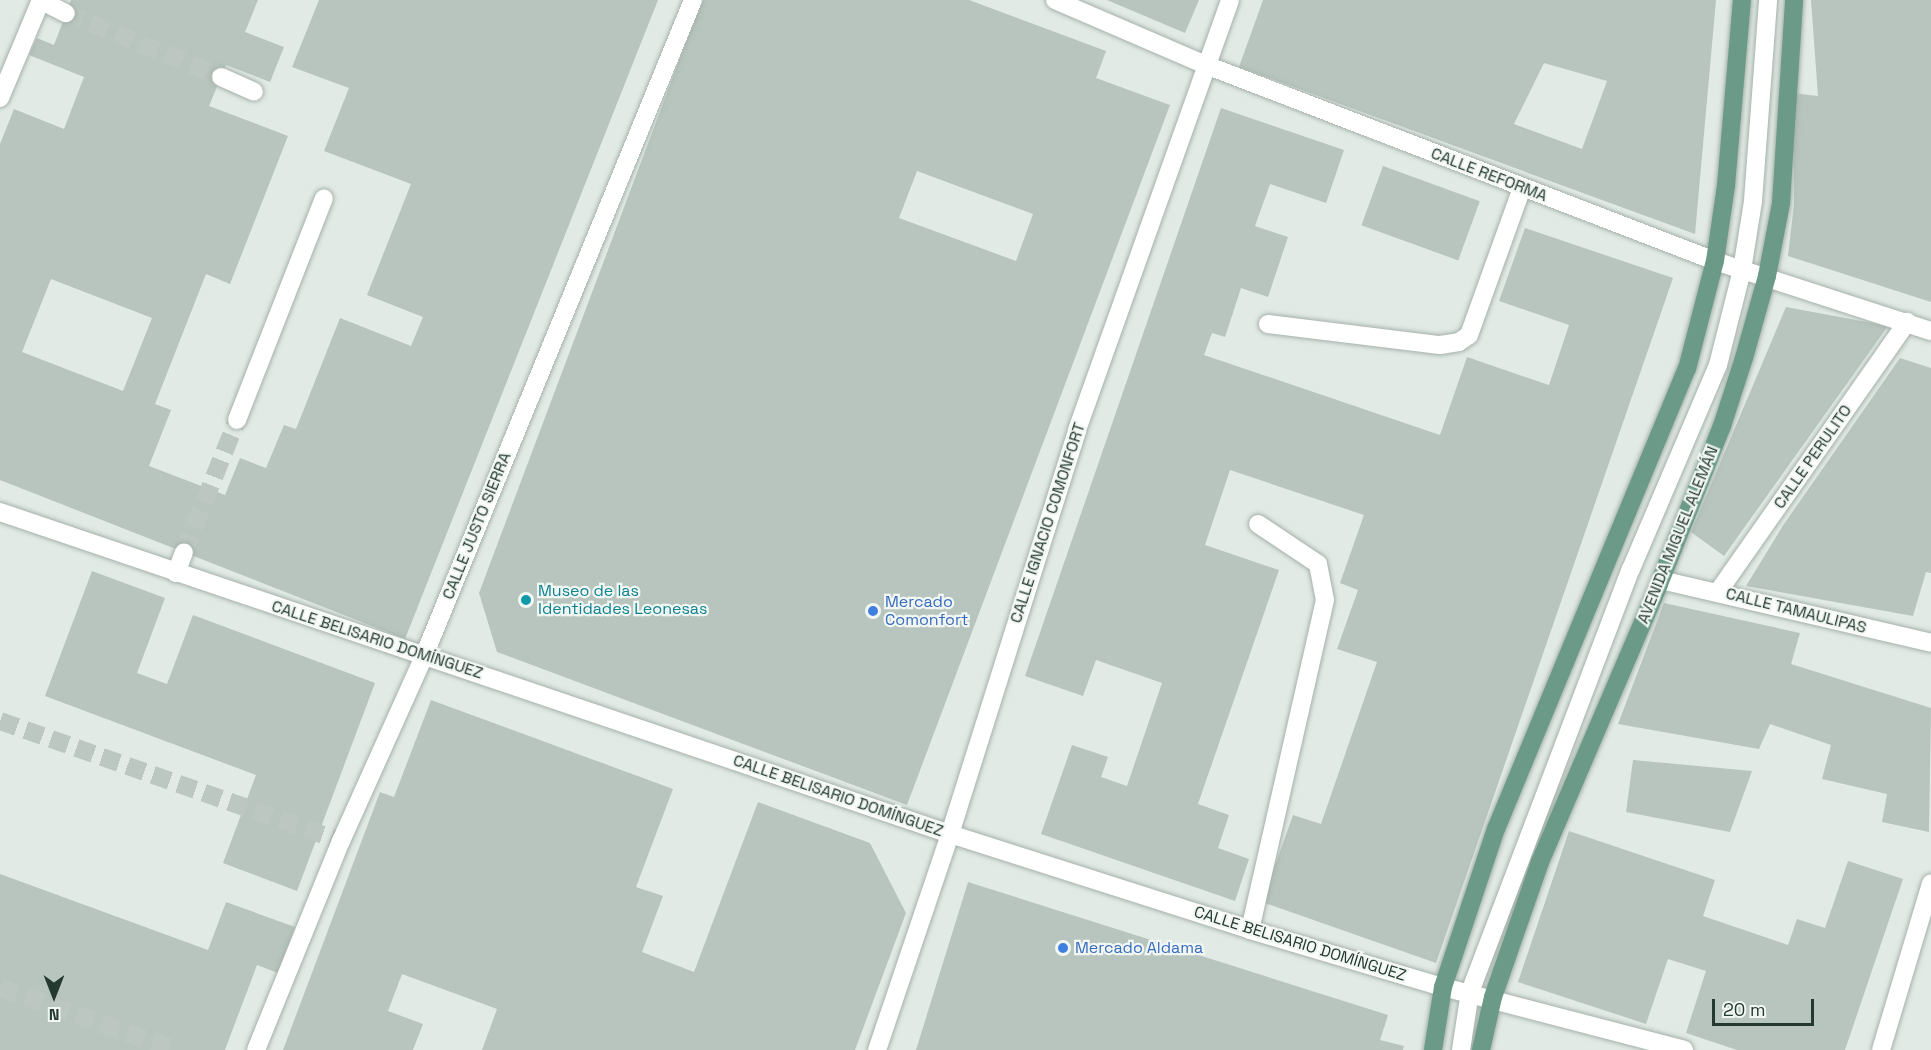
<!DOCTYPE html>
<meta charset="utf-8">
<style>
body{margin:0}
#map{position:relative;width:1931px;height:1050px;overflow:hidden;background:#e2eae5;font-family:"Space Grotesk",sans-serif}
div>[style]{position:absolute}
.building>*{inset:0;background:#b7c5be;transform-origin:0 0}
.minor-tunnel>*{height:18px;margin-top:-9px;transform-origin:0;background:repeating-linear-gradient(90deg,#bcc7c1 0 18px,transparent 0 27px)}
.roads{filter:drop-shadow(0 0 2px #a5b1ab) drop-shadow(0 0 2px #a5b1ab)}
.minor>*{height:18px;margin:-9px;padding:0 9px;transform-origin:9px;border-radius:9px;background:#fff}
.major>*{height:18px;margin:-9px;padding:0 9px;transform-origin:9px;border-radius:9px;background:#6b9b88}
.dots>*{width:16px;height:16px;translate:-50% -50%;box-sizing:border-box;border:3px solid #f2f7f4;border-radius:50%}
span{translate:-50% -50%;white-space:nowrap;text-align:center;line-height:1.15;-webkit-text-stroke:4.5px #f2f7f4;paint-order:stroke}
.street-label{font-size:16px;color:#243930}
.culture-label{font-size:16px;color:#0d838f}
.left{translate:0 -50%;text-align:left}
.shop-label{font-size:16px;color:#366cbe}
.north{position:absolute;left:24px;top:966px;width:60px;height:60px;-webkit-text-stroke:4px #f2f7f4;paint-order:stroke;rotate:180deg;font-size:16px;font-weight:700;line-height:24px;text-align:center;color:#243930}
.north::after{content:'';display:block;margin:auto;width:21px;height:27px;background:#243930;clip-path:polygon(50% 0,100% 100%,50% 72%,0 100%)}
.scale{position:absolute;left:1712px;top:999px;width:102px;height:27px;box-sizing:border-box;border:3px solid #243930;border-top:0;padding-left:8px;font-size:18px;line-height:21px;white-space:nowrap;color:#243930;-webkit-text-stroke:4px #f2f7f4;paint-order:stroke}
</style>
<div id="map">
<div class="building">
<i style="clip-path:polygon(evenodd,71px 0,258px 0,245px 32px,284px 47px,270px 82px,226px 65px,209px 106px,288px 136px,230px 284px,206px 274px,155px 404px,171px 410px,149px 466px,225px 495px,240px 458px,266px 468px,284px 425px,296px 429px,340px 318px,411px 346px,423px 317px,367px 295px,411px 184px,324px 151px,349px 88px,292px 67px,319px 0,658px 0,405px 639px,0 480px,0 144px,14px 109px,64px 129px,84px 77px,29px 55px,37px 38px,54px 45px,71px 0,51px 279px,152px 318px,123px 391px,22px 352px,51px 279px)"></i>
<i style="clip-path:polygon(evenodd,702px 0,969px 0,1106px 51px,1096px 78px,1170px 105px,907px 805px,497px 652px,479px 593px,702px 0,917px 171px,1033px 214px,1016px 261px,899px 218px,917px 171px)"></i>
<i style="clip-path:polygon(1107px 0,1199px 0,1185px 33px)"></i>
<i style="clip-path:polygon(evenodd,1263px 0,1716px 0,1695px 234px,1239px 67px,1263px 0,1544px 63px,1607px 81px,1582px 149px,1514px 124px,1544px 63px)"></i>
<i style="clip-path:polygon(1811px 0,1931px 0,1931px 302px,1788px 256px,1794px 204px,1793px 93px,1818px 96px)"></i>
<i style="clip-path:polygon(1221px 108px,1344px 150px,1326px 203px,1270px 184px,1255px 226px,1288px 237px,1268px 297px,1241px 288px,1225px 337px,1212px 333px,1204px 355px,1440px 435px,1467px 357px,1549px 385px,1569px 325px,1499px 301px,1525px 228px,1673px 278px,1436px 963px,1262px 902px,1293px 815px,1321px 824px,1377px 662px,1337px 649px,1358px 590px,1340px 583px,1364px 515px,1230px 470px,1205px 545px,1279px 570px,1198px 804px,1229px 815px,1218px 848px,1249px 859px,1235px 901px,1041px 834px,1072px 745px,1108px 757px,1101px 777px,1127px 786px,1162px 683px,1096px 660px,1083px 696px,1025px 676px)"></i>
<i style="left:1383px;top:166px;width:103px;height:63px;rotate:20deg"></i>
<i style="clip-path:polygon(1786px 307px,1888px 326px,1724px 556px,1691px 532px)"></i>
<i style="clip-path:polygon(1900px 358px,1931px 368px,1931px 573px,1926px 572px,1913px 616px,1746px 586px,1784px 524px)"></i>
<i style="clip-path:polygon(92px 571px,165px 598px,137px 673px,167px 684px,193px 615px,375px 683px,297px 891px,223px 863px,256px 775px,45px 696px)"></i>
<i style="clip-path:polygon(1664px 603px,1800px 633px,1791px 664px,1931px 708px,1929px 832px,1882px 822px,1887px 794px,1822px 779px,1831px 745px,1770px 724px,1759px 749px,1618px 724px)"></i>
<i style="clip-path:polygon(431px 700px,673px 789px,636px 887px,663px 896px,642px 952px,694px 972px,758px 802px,870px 843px,906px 913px,855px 1050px,482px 1050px,497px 1009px,402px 974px,388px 1011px,423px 1024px,413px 1050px,283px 1050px,380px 792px,394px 797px)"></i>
<i style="clip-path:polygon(1633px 760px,1752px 771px,1730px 832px,1626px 812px)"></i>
<i style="clip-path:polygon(1569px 831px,1715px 880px,1703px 916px,1788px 945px,1797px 919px,1825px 928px,1848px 861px,1903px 879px,1845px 1050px,1737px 1050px,1686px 1033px,1706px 971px,1668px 959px,1646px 1024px,1518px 982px)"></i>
<i style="clip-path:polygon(0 874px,208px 950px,226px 902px,295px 927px,278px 973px,257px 965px,225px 1050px,0 1050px)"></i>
<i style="clip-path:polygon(968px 882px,1388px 1015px,1380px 1040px,1404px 1046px,1403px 1050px,916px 1050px)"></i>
</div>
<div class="minor-tunnel">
<i style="left:66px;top:13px;width:168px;rotate:22.4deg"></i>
<i style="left:184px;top:552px;width:142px;rotate:-68.1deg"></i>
<i style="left:0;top:721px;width:361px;rotate:19.4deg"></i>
<i style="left:0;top:988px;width:187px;rotate:19.4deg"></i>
</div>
<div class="roads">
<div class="minor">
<i style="left:40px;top:0;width:29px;rotate:27deg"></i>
<i style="left:1055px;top:0;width:164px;rotate:23.3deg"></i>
<i style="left:1206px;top:65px;width:545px;rotate:21.06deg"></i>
<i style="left:1715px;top:261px;width:227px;rotate:18deg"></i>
<i style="left:221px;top:77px;width:36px;rotate:24deg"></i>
<i style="left:0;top:98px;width:106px;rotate:-67.3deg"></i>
<i style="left:1268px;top:324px;width:173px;rotate:7deg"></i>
<i style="left:1440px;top:345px;width:19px;rotate:-9deg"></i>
<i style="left:1459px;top:342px;width:12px;rotate:-35deg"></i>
<i style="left:1469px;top:335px;width:156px;rotate:-70.2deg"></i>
<i style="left:237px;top:420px;width:238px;rotate:-68.6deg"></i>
<i style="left:0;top:512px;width:1003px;rotate:18.72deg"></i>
<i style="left:950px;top:834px;width:315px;rotate:17.7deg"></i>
<i style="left:1250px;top:930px;width:201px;rotate:16.5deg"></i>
<i style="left:1443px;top:987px;width:249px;rotate:14.6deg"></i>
<i style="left:176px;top:573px;width:22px;rotate:-69deg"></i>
<i style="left:1661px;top:580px;width:277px;rotate:13.1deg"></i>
<i style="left:1718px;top:592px;width:330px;rotate:-55deg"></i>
<i style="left:1250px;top:930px;width:338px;rotate:-77.2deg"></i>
<i style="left:1325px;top:600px;width:37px;rotate:-101deg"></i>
<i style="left:1318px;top:564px;width:72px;rotate:-146.3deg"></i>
<i style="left:256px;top:1050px;width:226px;rotate:-67.9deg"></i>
<i style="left:341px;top:841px;width:203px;rotate:-65.8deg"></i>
<i style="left:424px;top:656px;width:709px;rotate:-67.7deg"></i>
<i style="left:877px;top:1050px;width:228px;rotate:-71.3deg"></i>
<i style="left:950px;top:834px;width:423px;rotate:-72.5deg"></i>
<i style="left:1077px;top:430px;width:456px;rotate:-70.4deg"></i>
<i style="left:1461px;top:1050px;width:59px;rotate:-81.2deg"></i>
<i style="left:1470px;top:992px;width:453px;rotate:-69.2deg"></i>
<i style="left:1631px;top:569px;width:222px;rotate:-66.9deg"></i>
<i style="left:1718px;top:365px;width:98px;rotate:-75.8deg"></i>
<i style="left:1742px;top:270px;width:70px;rotate:-80.9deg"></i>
<i style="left:1753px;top:201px;width:202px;rotate:-85.7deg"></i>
<i style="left:1881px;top:1050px;width:174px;rotate:-73.3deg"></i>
</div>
<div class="major">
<i style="left:1433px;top:1050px;width:64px;rotate:-81deg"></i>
<i style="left:1443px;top:987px;width:167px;rotate:-71.5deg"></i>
<i style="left:1496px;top:829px;width:498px;rotate:-67.5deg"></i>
<i style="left:1687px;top:369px;width:112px;rotate:-75.5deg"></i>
<i style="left:1715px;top:261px;width:76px;rotate:-81.7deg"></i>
<i style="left:1726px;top:186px;width:187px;rotate:-85.1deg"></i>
<i style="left:1481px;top:1050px;width:54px;rotate:-77.2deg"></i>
<i style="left:1493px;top:997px;width:143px;rotate:-70.8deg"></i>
<i style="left:1540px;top:862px;width:302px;rotate:-66.8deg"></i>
<i style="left:1659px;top:584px;width:170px;rotate:-68.3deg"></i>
<i style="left:1722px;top:426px;width:71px;rotate:-72.1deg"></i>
<i style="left:1744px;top:358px;width:85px;rotate:-74.3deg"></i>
<i style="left:1767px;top:276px;width:74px;rotate:-79.1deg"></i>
<i style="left:1781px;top:203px;width:203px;rotate:-86.3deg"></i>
</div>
</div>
<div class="dots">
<i style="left:526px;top:600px;background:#0f9aa8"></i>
<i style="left:873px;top:611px;background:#3f7fe0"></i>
<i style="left:1063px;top:948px;background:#3f7fe0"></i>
</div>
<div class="street-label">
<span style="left:1489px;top:175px;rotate:21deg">CALLE REFORMA</span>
<span style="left:1813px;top:457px;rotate:-55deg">CALLE PERULITO</span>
<span style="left:1048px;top:523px;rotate:-72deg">CALLE IGNACIO COMONFORT</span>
<span style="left:477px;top:526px;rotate:-68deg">CALLE JUSTO SIERRA</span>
<span style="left:1678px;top:535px;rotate:-68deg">AVENIDA MIGUEL ALEMÁN</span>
<span style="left:1796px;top:611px;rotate:14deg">CALLE TAMAULIPAS</span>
<span style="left:377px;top:640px;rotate:18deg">CALLE BELISARIO DOMÍNGUEZ</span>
<span style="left:838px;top:796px;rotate:19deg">CALLE BELISARIO DOMÍNGUEZ</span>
<span style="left:1300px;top:944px;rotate:17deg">CALLE BELISARIO DOMÍNGUEZ</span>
</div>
<div class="culture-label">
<span class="left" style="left:538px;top:600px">Museo de las<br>Identidades Leonesas</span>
</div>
<div class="shop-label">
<span class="left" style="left:885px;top:611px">Mercado<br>Comonfort</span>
<span class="left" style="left:1075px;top:948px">Mercado Aldama</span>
</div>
<div class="north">N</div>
<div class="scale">20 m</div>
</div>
